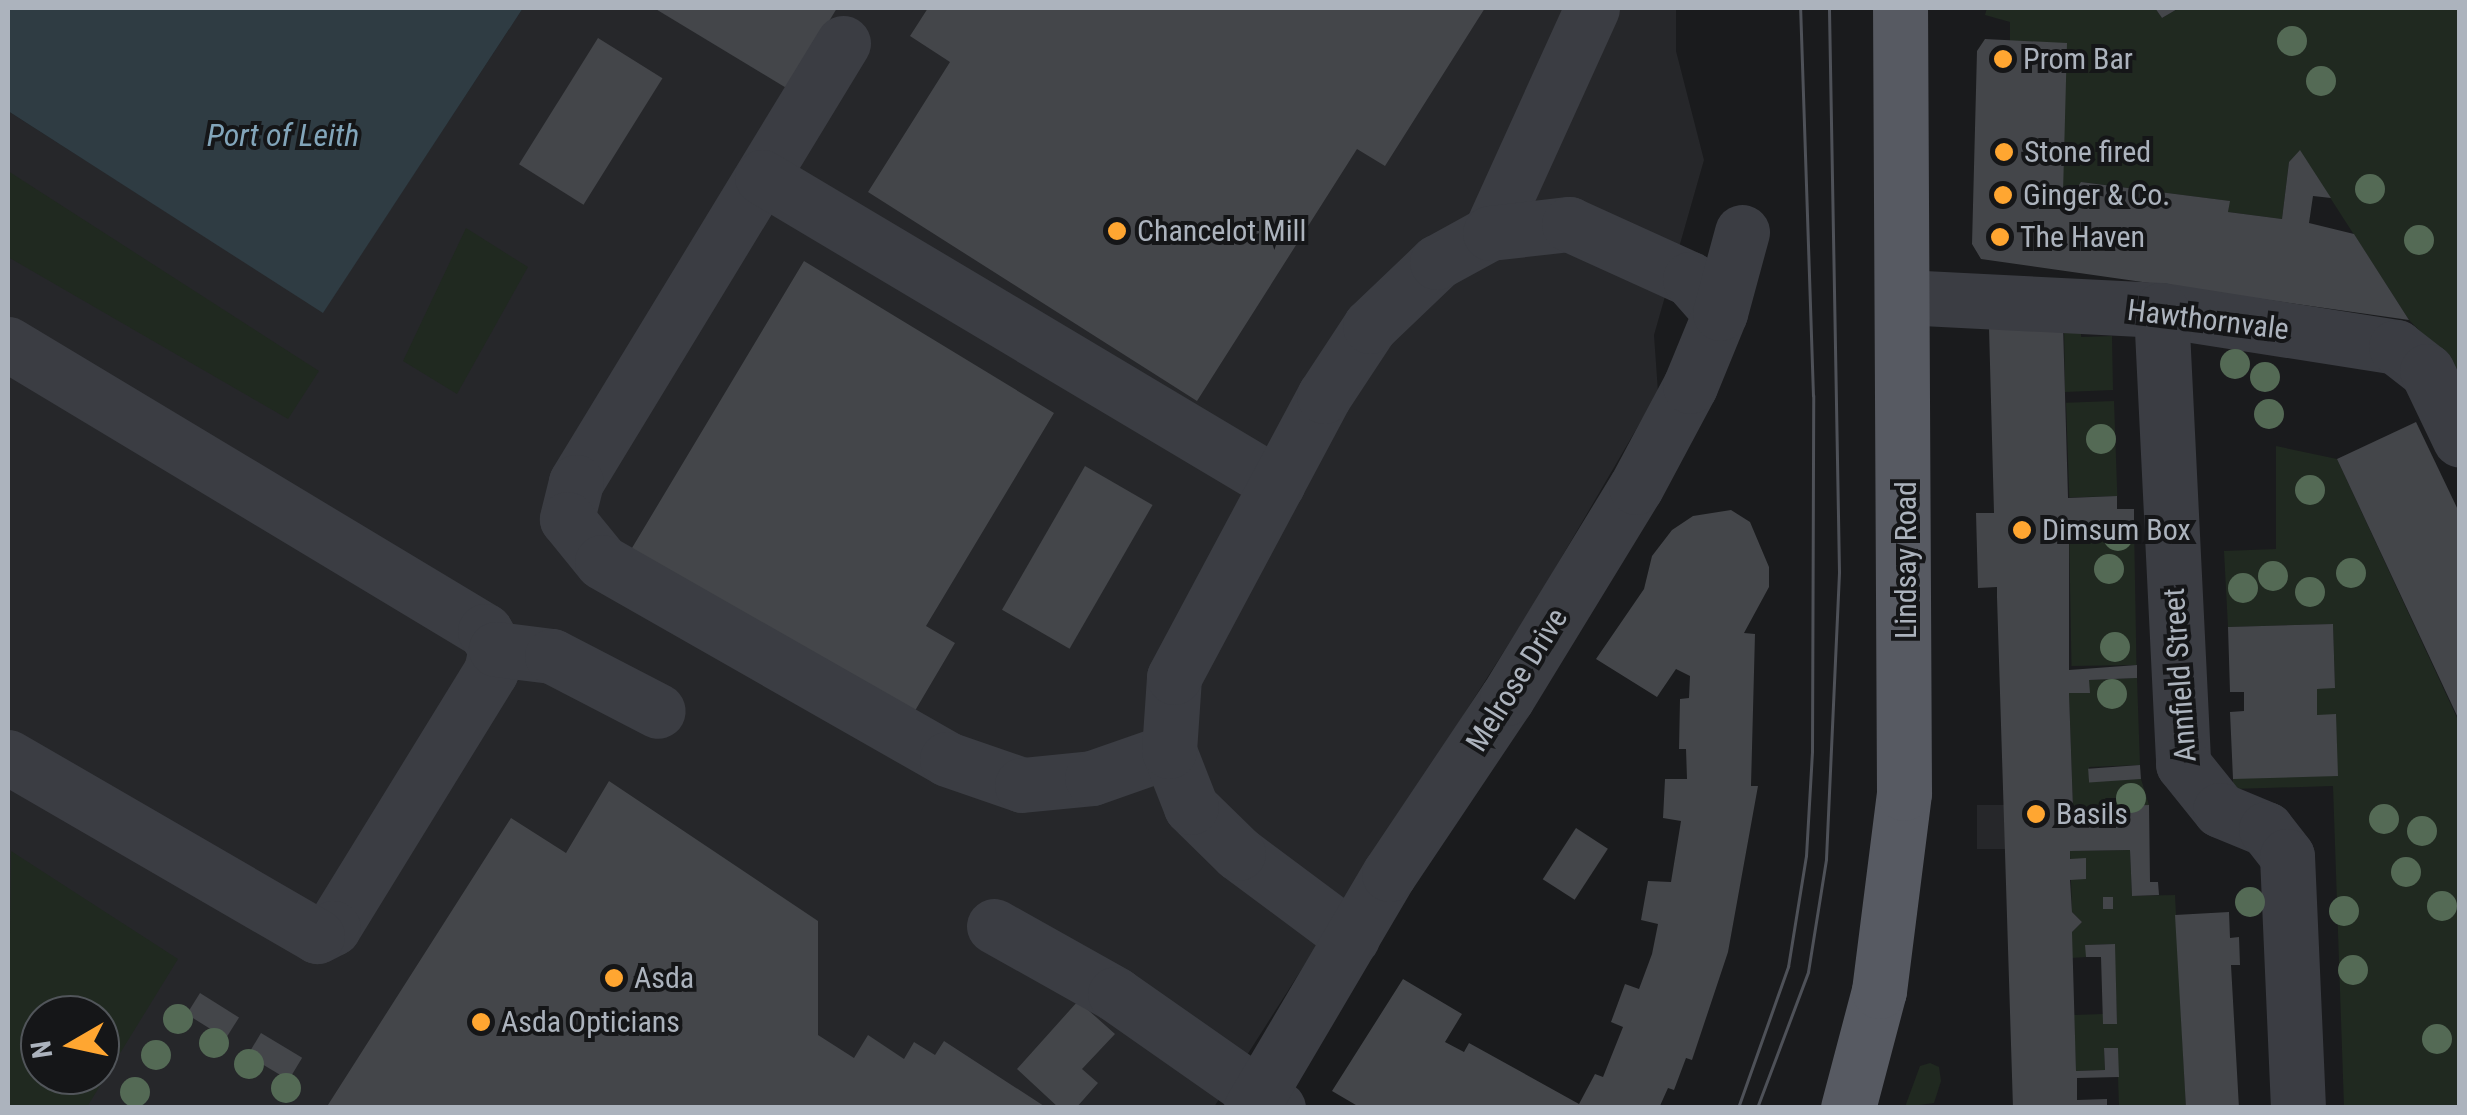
<!DOCTYPE html>
<style>
body{margin:0}
#map{position:relative;width:2467px;height:1115px;overflow:hidden;background:#1a1b1d;font-family:"Roboto Condensed",sans-serif}
div>[style]{position:absolute}
.built>*{inset:0;background:#26272a;transform-origin:0 0}
.green>*{inset:0;background:#202920;transform-origin:0 0}
.water>*{inset:0;background:#2f3c43}
.building>*{inset:0;background:#44464a;transform-origin:0 0}
.minor>*{height:55px;margin:-27.5px;padding:0 27.5px;transform-origin:27.5px;border-radius:27.5px;background:#3b3d43}
.major>*{height:55px;margin:-27.5px;padding:0 27.5px;transform-origin:27.5px;border-radius:27.5px;background:#575a62}
.tram>*{height:2.5px;margin:-1.25px;padding:0 1.25px;transform-origin:1.25px;border-radius:1.25px;background:#4e5158}
.trees>*{width:30px;height:30px;margin:-15px;border-radius:50%;background:#546a55}
.dots>*{width:28px;height:28px;translate:-50% -50%;box-sizing:border-box;border:5px solid #151618;border-radius:50%}
span{translate:-50% -50%;white-space:nowrap;text-align:center;line-height:1.15;-webkit-text-stroke:8px #151618;paint-order:stroke}
.poi-label{font-size:30px;color:#acb3bd}
.left{translate:0 -50%;text-align:left}
.street-label{font-size:30px;color:#acb3bd}
.water-label{font-size:32px;color:#82a5ba;font-style:italic}
.frame{position:absolute;inset:0;border:10px solid #acb3bd;pointer-events:none}
.north{position:absolute;left:20px;top:995px;width:100px;height:100px;box-sizing:border-box;background:#151618;border:2px solid #51555a;border-radius:50%;rotate:261deg;font-size:28px;font-weight:700;line-height:40px;text-align:center;color:#acb3bd}
.north::after{content:'';display:block;margin:auto;width:35px;height:45px;background:#ffa631;clip-path:polygon(50% 0,100% 100%,50% 72%,0 100%)}
</style>
<div id="map">
<div class="built">
<i style="clip-path:polygon(evenodd,523px 8px,1676px 8px,1676px 51px,1704px 160px,1654px 335px,1658px 392px,1536px 601px,1214px 1107px,8px 1108px,8px 111px,323px 312px,523px 8px,40px 1015px,100px 1015px,100px 1075px,40px 1075px,40px 1015px)"></i>
<i style="left:2149px;top:805px;width:44px;height:172px;rotate:90deg"></i>
</div>
<div class="green">
<i style="clip-path:polygon(1987px 8px,2155px 8px,2162px 18px,2179px 8px,2459px 8px,2459px 371px,2409px 320px,2300px 151px,2289px 162px,2282px 219px,2228px 212px,2229px 201px,2082px 182px,2073px 194px,2063px 193px,2010px 41px,2010px 22px,1985px 15px)"></i>
<i style="clip-path:polygon(8px 171px,319px 371px,288px 419px,8px 257px)"></i>
<i style="clip-path:polygon(466px 228px,528px 267px,457px 394px,403px 361px)"></i>
<i style="clip-path:polygon(2064px 326px,2081px 326px,2081px 337px,2112px 336px,2113px 390px,2065px 392px)"></i>
<i style="left:2114px;top:401px;width:95px;height:48px;rotate:88deg"></i>
<i style="clip-path:polygon(2276px 446px,2337px 459px,2459px 722px,2459px 1107px,2344px 1107px,2333px 786px,2233px 789px,2233px 779px,2317px 715px,2317px 689px,2335px 687px,2333px 624px,2228px 627px,2224px 551px,2276px 549px)"></i>
<i style="left:2134px;top:524px;width:141px;height:65px;rotate:89deg"></i>
<i style="clip-path:polygon(2137px 678px,2140px 765px,2089px 767px,2089px 780px,2141px 779px,2149px 805px,2073px 808px,2069px 693px,2089px 693px,2089px 680px)"></i>
<i style="clip-path:polygon(2130px 850px,2132px 896px,2175px 895px,2186px 1107px,2119px 1107px,2117px 1048px,2104px 1049px,2105px 1070px,2076px 1071px,2074px 1015px,2103px 1014px,2104px 1024px,2117px 1023px,2114px 944px,2086px 945px,2086px 957px,2072px 958px,2072px 932px,2082px 922px,2072px 912px,2070px 851px)"></i>
<i style="clip-path:polygon(evenodd,11px 851px,178px 959px,87px 1107px,8px 1107px,11px 851px,40px 1015px,100px 1015px,100px 1075px,40px 1075px,40px 1015px)"></i>
<i style="clip-path:polygon(1930px 1063px,1939px 1067px,1941px 1081px,1934px 1103px,1905px 1107px,1920px 1066px)"></i>
</div>
<div class="water">
<i style="clip-path:polygon(8px 8px,523px 8px,323px 313px,8px 111px)"></i>
</div>
<div class="building">
<i style="clip-path:polygon(654px 8px,837px 8px,788px 89px)"></i>
<i style="clip-path:polygon(928px 8px,1485px 8px,1385px 166px,1357px 149px,1197px 401px,868px 192px,950px 62px,910px 36px)"></i>
<i style="clip-path:polygon(2155px 8px,2179px 8px,2162px 18px)"></i>
<i style="left:598px;top:38px;width:76px;height:149px;rotate:32deg"></i>
<i style="clip-path:polygon(1985px 39px,2067px 43px,2063px 193px,2073px 194px,2081px 182px,2230px 201px,2228px 212px,2282px 219px,2289px 162px,2300px 150px,2331px 198px,2313px 196px,2309px 223px,2354px 234px,2409px 320px,1981px 259px,1972px 244px,1977px 51px)"></i>
<i style="clip-path:polygon(804px 261px,1054px 413px,926px 626px,955px 643px,906px 726px,626px 558px)"></i>
<i style="clip-path:polygon(2063px 325px,2068px 498px,2117px 496px,2117px 509px,2134px 509px,2134px 524px,2069px 526px,2069px 670px,2137px 665px,2137px 678px,2089px 680px,2090px 693px,2069px 693px,2073px 808px,2149px 805px,2150px 882px,2158px 882px,2159px 895px,2132px 896px,2130px 850px,2070px 851px,2070px 859px,2086px 858px,2086px 879px,2070px 880px,2072px 912px,2082px 922px,2072px 932px,2076px 1071px,2105px 1070px,2104px 1048px,2118px 1048px,2119px 1077px,2077px 1078px,2077px 1100px,2107px 1099px,2107px 1108px,2013px 1108px,1997px 597px,1997px 587px,1978px 588px,1976px 513px,1994px 513px,1989px 327px)"></i>
<i style="clip-path:polygon(2416px 422px,2460px 514px,2460px 722px,2337px 459px)"></i>
<i style="left:1085px;top:466px;width:78px;height:166px;rotate:30deg"></i>
<i style="clip-path:polygon(1731px 510px,1750px 522px,1769px 567px,1769px 587px,1744px 633px,1755px 634px,1751px 786px,1758px 786px,1728px 952px,1692px 1060px,1686px 1058px,1674px 1090px,1668px 1088px,1659px 1108px,1361px 1108px,1332px 1091px,1403px 979px,1462px 1014px,1445px 1042px,1464px 1052px,1469px 1043px,1579px 1104px,1595px 1074px,1603px 1077px,1623px 1027px,1611px 1022px,1625px 984px,1639px 989px,1652px 954px,1658px 924px,1641px 920px,1648px 881px,1671px 882px,1681px 821px,1663px 818px,1665px 779px,1687px 779px,1686px 749px,1679px 749px,1680px 699px,1689px 698px,1690px 676px,1676px 669px,1657px 697px,1596px 659px,1644px 589px,1652px 556px,1672px 530px,1693px 516px)"></i>
<i style="clip-path:polygon(2333px 624px,2335px 688px,2317px 689px,2317px 715px,2336px 714px,2338px 776px,2233px 779px,2230px 712px,2244px 711px,2244px 692px,2230px 692px,2228px 627px)"></i>
<i style="left:2140px;top:765px;width:14px;height:52px;rotate:86deg"></i>
<i style="clip-path:polygon(609px 781px,818px 921px,818px 1035px,854px 1058px,868px 1035px,904px 1059px,914px 1042px,935px 1055px,944px 1041px,1047px 1108px,326px 1108px,511px 818px,566px 853px)"></i>
<i style="left:1576px;top:828px;width:38px;height:61px;rotate:33deg"></i>
<i style="left:2103px;top:897px;width:10px;height:12px"></i>
<i style="clip-path:polygon(2229px 912px,2230px 938px,2239px 937px,2240px 965px,2231px 965px,2239px 1108px,2186px 1108px,2175px 915px)"></i>
<i style="clip-path:polygon(2115px 944px,2117px 1024px,2103px 1024px,2101px 957px,2086px 957px,2085px 945px)"></i>
<i style="left:200px;top:993px;width:46px;height:25px;rotate:32deg"></i>
<i style="clip-path:polygon(1078px 1001px,1115px 1034px,1082px 1069px,1098px 1083px,1076px 1108px,1059px 1108px,1017px 1069px)"></i>
<i style="left:261px;top:1033px;width:48px;height:26px;rotate:31deg"></i>
</div>
<div class="minor">
<i style="left:843px;top:43px;width:514px;rotate:121.31deg"></i>
<i style="left:576px;top:482px;width:38px;rotate:104deg"></i>
<i style="left:567px;top:519px;width:55px;rotate:50.9deg"></i>
<i style="left:602px;top:562px;width:397px;rotate:29.7deg"></i>
<i style="left:947px;top:759px;width:79px;rotate:19.1deg"></i>
<i style="left:1022px;top:785px;width:70px;rotate:-5.7deg"></i>
<i style="left:1092px;top:778px;width:82px;rotate:-19.3deg"></i>
<i style="left:762px;top:177px;width:600px;rotate:30.8deg"></i>
<i style="left:1490px;top:233px;width:247px;rotate:-65.6deg"></i>
<i style="left:1903px;top:297px;width:258px;rotate:2.9deg"></i>
<i style="left:2161px;top:310px;width:238px;rotate:8.9deg"></i>
<i style="left:2396px;top:347px;width:39px;rotate:38deg"></i>
<i style="left:2427px;top:371px;width:76px;rotate:64.4deg"></i>
<i style="left:2161px;top:310px;width:455px;rotate:87.2deg"></i>
<i style="left:2183px;top:764px;width:59px;rotate:51.2deg"></i>
<i style="left:2220px;top:810px;width:50px;rotate:22.4deg"></i>
<i style="left:2266px;top:829px;width:34px;rotate:52deg"></i>
<i style="left:2287px;top:856px;width:252px;rotate:87.5deg"></i>
<i style="left:8px;top:344px;width:557px;rotate:31.03deg"></i>
<i style="left:485px;top:631px;width:21px;rotate:59deg"></i>
<i style="left:496px;top:649px;width:23px;rotate:103deg"></i>
<i style="left:491px;top:671px;width:302px;rotate:121.6deg"></i>
<i style="left:333px;top:928px;width:18px;rotate:153deg"></i>
<i style="left:317px;top:936px;width:357px;rotate:-149.9deg"></i>
<i style="left:496px;top:649px;width:56px;rotate:7.1deg"></i>
<i style="left:552px;top:656px;width:119px;rotate:27.4deg"></i>
<i style="left:994px;top:926px;width:139px;rotate:29.3deg"></i>
<i style="left:1115px;top:994px;width:199px;rotate:35deg"></i>
<i style="left:1352px;top:938px;width:142px;rotate:-143.3deg"></i>
<i style="left:1238px;top:853px;width:66px;rotate:-135.6deg"></i>
<i style="left:1191px;top:807px;width:60px;rotate:-111.4deg"></i>
<i style="left:1169px;top:751px;width:74px;rotate:-86.1deg"></i>
<i style="left:1174px;top:677px;width:319px;rotate:-61.9deg"></i>
<i style="left:1324px;top:396px;width:84px;rotate:-56.7deg"></i>
<i style="left:1370px;top:326px;width:93px;rotate:-43.7deg"></i>
<i style="left:1437px;top:262px;width:60px;rotate:-28.7deg"></i>
<i style="left:1490px;top:233px;width:80px;rotate:-6.5deg"></i>
<i style="left:1569px;top:224px;width:133px;rotate:24.4deg"></i>
<i style="left:1690px;top:279px;width:45px;rotate:48.6deg"></i>
<i style="left:1251px;top:1108px;width:272px;rotate:-59.5deg"></i>
<i style="left:1389px;top:874px;width:212px;rotate:-56.2deg"></i>
<i style="left:1507px;top:698px;width:247px;rotate:-58.6deg"></i>
<i style="left:1636px;top:487px;width:115px;rotate:-61.9deg"></i>
<i style="left:1690px;top:386px;width:79px;rotate:-67.7deg"></i>
<i style="left:1720px;top:313px;width:84px;rotate:-74.8deg"></i>
</div>
<div class="major">
<i style="left:1848px;top:1108px;width:121px;rotate:-75.2deg"></i>
<i style="left:1879px;top:991px;width:200px;rotate:-82.8deg"></i>
<i style="left:1904px;top:793px;width:785px;rotate:-90.29deg"></i>
</div>
<div class="tram">
<i style="left:1738px;top:1108px;width:150px;rotate:-70.5deg"></i>
<i style="left:1788px;top:967px;width:112px;rotate:-80.8deg"></i>
<i style="left:1806px;top:856px;width:104px;rotate:-86.7deg"></i>
<i style="left:1812px;top:752px;width:356px;rotate:-89.8deg"></i>
<i style="left:1813px;top:396px;width:388px;rotate:-91.9deg"></i>
<i style="left:1757px;top:1108px;width:145px;rotate:-69.4deg"></i>
<i style="left:1808px;top:972px;width:114px;rotate:-80.9deg"></i>
<i style="left:1826px;top:859px;width:287px;rotate:-87.4deg"></i>
<i style="left:1839px;top:572px;width:564px;rotate:-91.02deg"></i>
</div>
<div class="trees">
<i style="left:2292px;top:41px"></i>
<i style="left:2321px;top:81px"></i>
<i style="left:2370px;top:189px"></i>
<i style="left:2419px;top:240px"></i>
<i style="left:2235px;top:364px"></i>
<i style="left:2265px;top:377px"></i>
<i style="left:2269px;top:414px"></i>
<i style="left:2101px;top:439px"></i>
<i style="left:2310px;top:490px"></i>
<i style="left:2118px;top:536px"></i>
<i style="left:2109px;top:569px"></i>
<i style="left:2351px;top:573px"></i>
<i style="left:2273px;top:576px"></i>
<i style="left:2243px;top:588px"></i>
<i style="left:2310px;top:592px"></i>
<i style="left:2115px;top:647px"></i>
<i style="left:2112px;top:694px"></i>
<i style="left:2131px;top:798px"></i>
<i style="left:2384px;top:819px"></i>
<i style="left:2422px;top:831px"></i>
<i style="left:2406px;top:872px"></i>
<i style="left:2250px;top:902px"></i>
<i style="left:2442px;top:906px"></i>
<i style="left:2344px;top:911px"></i>
<i style="left:2353px;top:970px"></i>
<i style="left:178px;top:1019px"></i>
<i style="left:2437px;top:1039px"></i>
<i style="left:214px;top:1043px"></i>
<i style="left:156px;top:1055px"></i>
<i style="left:249px;top:1064px"></i>
<i style="left:286px;top:1088px"></i>
<i style="left:135px;top:1092px"></i>
</div>
<div class="dots">
<i style="left:2003px;top:59px;background:#ffa631"></i>
<i style="left:2004px;top:152px;background:#ffa631"></i>
<i style="left:2003px;top:195px;background:#ffa631"></i>
<i style="left:1117px;top:231px;background:#ffa631"></i>
<i style="left:2000px;top:237px;background:#ffa631"></i>
<i style="left:2022px;top:530px;background:#ffa631"></i>
<i style="left:2036px;top:814px;background:#ffa631"></i>
<i style="left:614px;top:978px;background:#ffa631"></i>
<i style="left:481px;top:1022px;background:#ffa631"></i>
</div>
<div class="poi-label">
<span class="left" style="left:2023px;top:59px">Prom Bar</span>
<span class="left" style="left:2024px;top:152px">Stone fired</span>
<span class="left" style="left:2023px;top:195px">Ginger &amp; Co.</span>
<span class="left" style="left:1137px;top:231px">Chancelot Mill</span>
<span class="left" style="left:2020px;top:237px">The Haven</span>
<span class="left" style="left:2042px;top:530px">Dimsum Box</span>
<span class="left" style="left:2056px;top:814px">Basils</span>
<span class="left" style="left:634px;top:978px">Asda</span>
<span class="left" style="left:501px;top:1022px">Asda Opticians</span>
</div>
<div class="street-label">
<span style="left:2208px;top:320px;rotate:7deg">Hawthornvale</span>
<span style="left:1906px;top:560px;rotate:-90deg">Lindsay Road</span>
<span style="left:2180px;top:675px;rotate:-94deg">Annfield Street</span>
<span style="left:1517px;top:680px;rotate:-58deg">Melrose Drive</span>
</div>
<div class="water-label">
<span style="left:283px;top:135px">Port of Leith</span>
</div>
<div class="frame"></div>
<div class="north">N</div>
</div>
